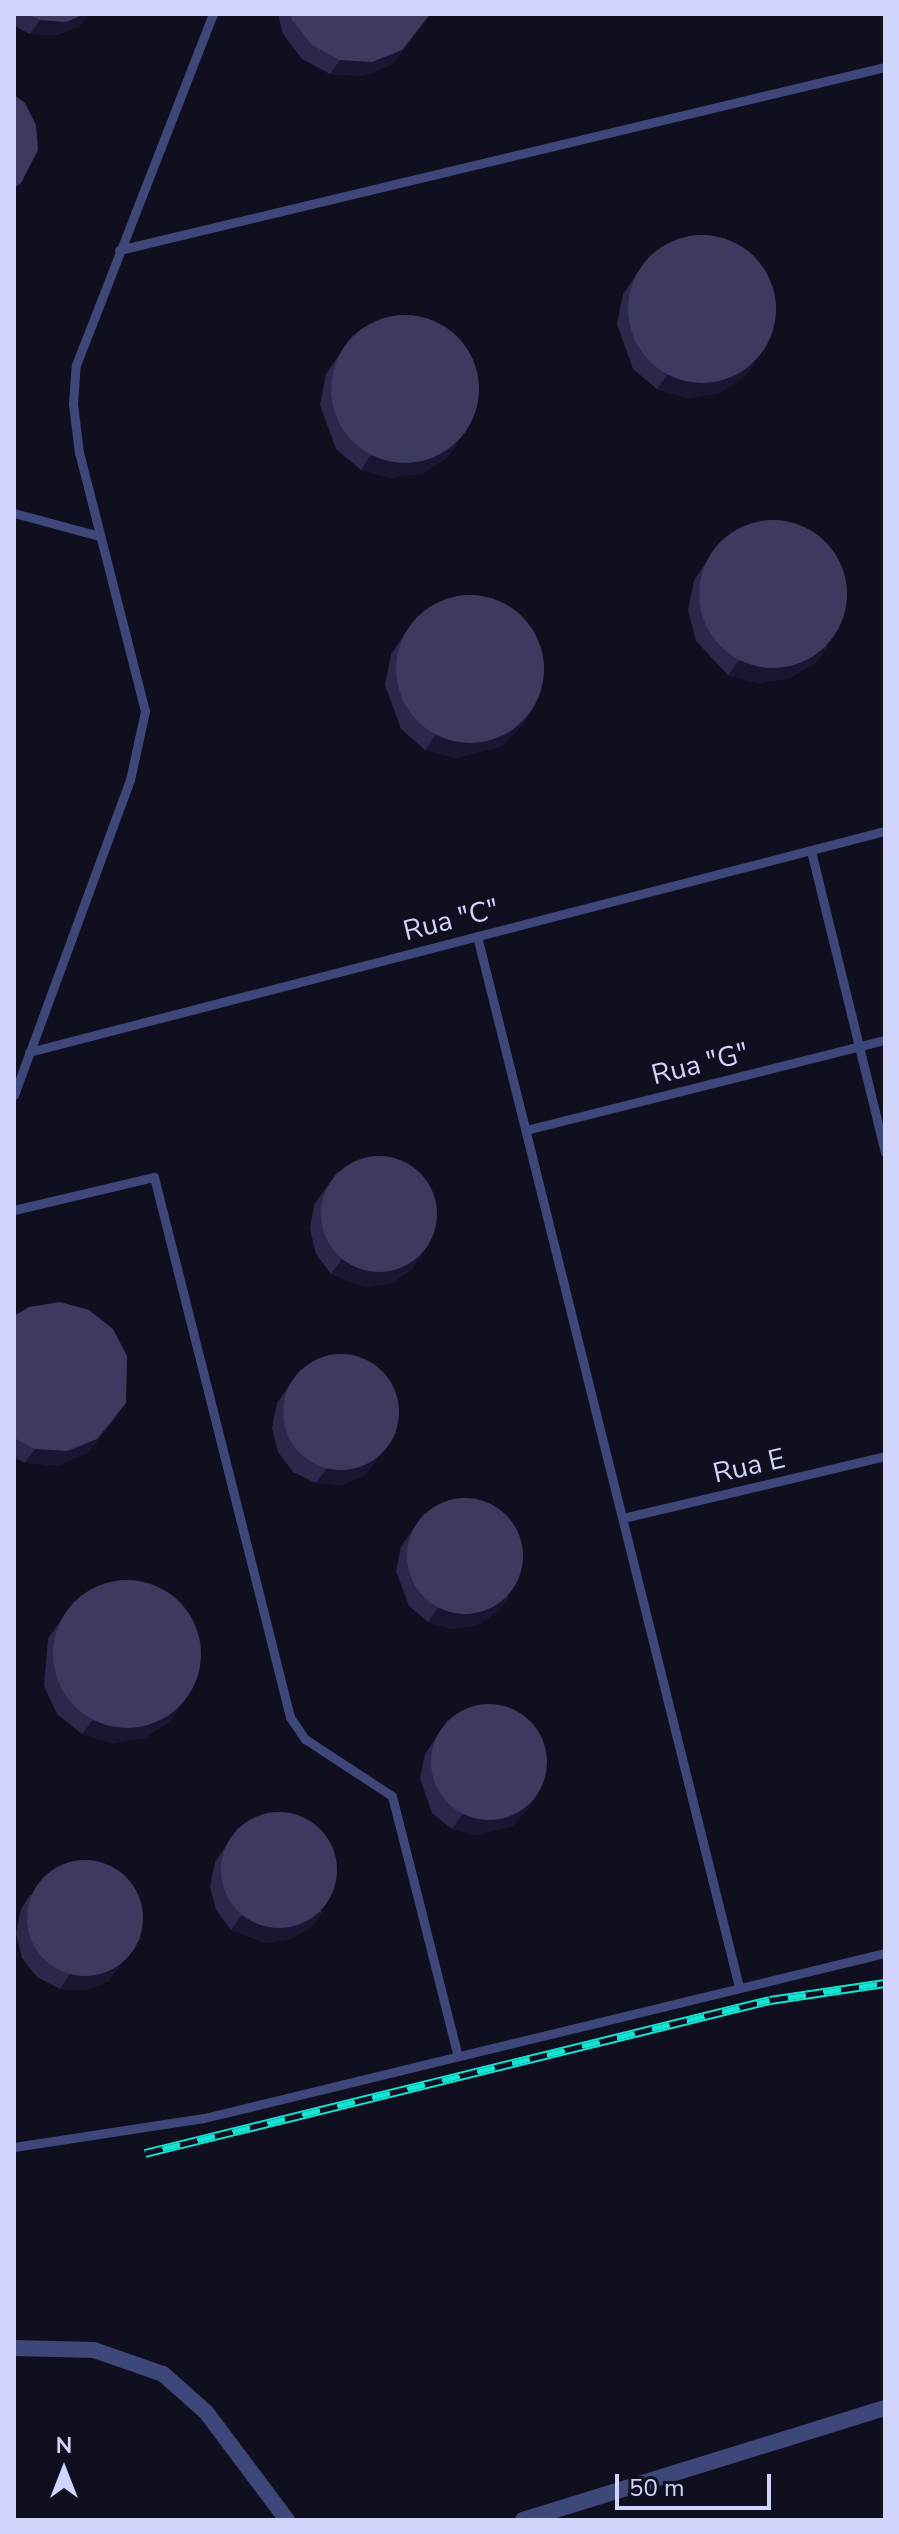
<!DOCTYPE html>
<style>
body{margin:0}
#map{position:relative;width:899px;height:2534px;overflow:hidden;background:#0f0f1f;font-family:"Nunito Sans",sans-serif}
div>[style]{position:absolute}
.lane>*{height:9px;margin:-4.5px;padding:0 4.5px;transform-origin:4.5px;border-radius:4.5px;background:#3e477a}
.street>*{height:16px;margin:-8px;padding:0 8px;transform-origin:8px;border-radius:8px;background:#3e477a}
.rail>*{height:9px;margin-top:-4.5px;transform-origin:0;background:repeating-linear-gradient(90deg,#0f0f1f 0 18px,#13e5d2 0 36px);box-sizing:border-box;border-block:2px solid #13e5d2}
.wall>*{inset:0;background:#2a294c}
.shaded-wall>*{inset:0;background:#171732}
.building>*{inset:0;background:#3c3b5f}
.round{border-radius:50%}
span{translate:-50% -50%;white-space:nowrap;text-align:center;line-height:1.15;-webkit-text-stroke:6px #0f0f1f;paint-order:stroke}
.street-label{font-size:28px;color:#d1d4fb}
.frame{position:absolute;inset:0;border:16px solid #d1d4fb;pointer-events:none}
.north{position:absolute;left:24px;top:2430px;width:80px;height:80px;-webkit-text-stroke:6px #0f0f1f;paint-order:stroke;rotate:0deg;font-size:22px;font-weight:700;line-height:32px;text-align:center;color:#d1d4fb}
.north::after{content:'';display:block;margin:auto;width:28px;height:36px;background:#d1d4fb;clip-path:polygon(50% 0,100% 100%,50% 72%,0 100%)}
.scale{position:absolute;left:615px;top:2474px;width:156px;height:36px;box-sizing:border-box;border:4px solid #d1d4fb;border-top:0;padding-left:10px;font-size:24px;line-height:28px;white-space:nowrap;color:#d1d4fb;-webkit-text-stroke:6px #0f0f1f;paint-order:stroke}
</style>
<div id="map">
<div class="lane">
<i style="left:119px;top:250px;width:788px;rotate:-13.44deg"></i>
<i style="left:14px;top:513px;width:88px;rotate:15.1deg"></i>
<i style="left:811px;top:851px;width:310px;rotate:76.2deg"></i>
<i style="left:477px;top:936px;width:1083px;rotate:76deg"></i>
<i style="left:29px;top:1052px;width:884px;rotate:-14.48deg"></i>
<i style="left:14px;top:1095px;width:336px;rotate:-69.8deg"></i>
<i style="left:130px;top:780px;width:71px;rotate:-77.7deg"></i>
<i style="left:145px;top:711px;width:266px;rotate:-104.3deg"></i>
<i style="left:79px;top:453px;width:49px;rotate:-97deg"></i>
<i style="left:73px;top:404px;width:39px;rotate:-86deg"></i>
<i style="left:76px;top:365px;width:377px;rotate:-68.7deg"></i>
<i style="left:526px;top:1130px;width:370px;rotate:-14.1deg"></i>
<i style="left:14px;top:1210px;width:144px;rotate:-13.3deg"></i>
<i style="left:154px;top:1177px;width:557px;rotate:75.86deg"></i>
<i style="left:290px;top:1717px;width:27px;rotate:56deg"></i>
<i style="left:305px;top:1739px;width:104px;rotate:33.2deg"></i>
<i style="left:392px;top:1796px;width:265px;rotate:75.8deg"></i>
<i style="left:623px;top:1518px;width:269px;rotate:-13.3deg"></i>
<i style="left:14px;top:2147px;width:192px;rotate:-8.7deg"></i>
<i style="left:204px;top:2118px;width:701px;rotate:-13.62deg"></i>
</div>
<div class="street">
<i style="left:14px;top:2348px;width:80px;rotate:1.4deg"></i>
<i style="left:94px;top:2350px;width:73px;rotate:19.2deg"></i>
<i style="left:163px;top:2374px;width:57px;rotate:41.5deg"></i>
<i style="left:206px;top:2412px;width:135px;rotate:53.1deg"></i>
<i style="left:523px;top:2520px;width:379px;rotate:-17.2deg"></i>
</div>
<div class="rail">
<i style="left:145px;top:2153px;width:643px;rotate:-13.76deg"></i>
<i style="left:770px;top:2000px;width:116px;rotate:-8.4deg"></i>
</div>
<div class="wall">
<i style="clip-path:polygon(14px 14px,89px 14px,79px 27px,56px 35px,30px 34px,14px 26px)"></i>
<i style="clip-path:polygon(278px 14px,431px 14px,392px 64px,362px 76px,330px 74px,302px 59px,283px 34px)"></i>
<i style="clip-path:polygon(650px 255px,746px 375px,719px 393px,688px 398px,657px 389px,633px 369px,617px 324px,623px 294px)"></i>
<i style="clip-path:polygon(353px 335px,449px 456px,423px 473px,391px 478px,361px 470px,336px 449px,320px 405px,326px 374px)"></i>
<i style="clip-path:polygon(721px 541px,827px 647px,817px 661px,790px 678px,759px 683px,728px 675px,696px 641px,688px 610px,694px 580px)"></i>
<i style="clip-path:polygon(418px 615px,524px 723px,502px 746px,456px 758px,425px 750px,401px 729px,385px 685px,391px 654px)"></i>
<i style="clip-path:polygon(338px 1171px,421px 1256px,412px 1269px,391px 1283px,366px 1287px,331px 1274px,316px 1254px,310px 1229px,314px 1205px)"></i>
<i style="clip-path:polygon(14px 1316px,116px 1417px,87px 1453px,57px 1465px,25px 1463px,14px 1457px)"></i>
<i style="clip-path:polygon(300px 1370px,397px 1433px,364px 1476px,341px 1485px,316px 1483px,293px 1472px,278px 1452px,272px 1428px,277px 1403px)"></i>
<i style="clip-path:polygon(424px 1513px,508px 1597px,498px 1611px,477px 1625px,452px 1629px,428px 1622px,409px 1606px,396px 1571px,401px 1547px)"></i>
<i style="clip-path:polygon(75px 1600px,170px 1721px,144px 1738px,112px 1743px,82px 1734px,57px 1714px,44px 1686px,48px 1639px)"></i>
<i style="clip-path:polygon(448px 1720px,529px 1808px,512px 1826px,476px 1835px,452px 1829px,432px 1813px,420px 1778px,425px 1754px)"></i>
<i style="clip-path:polygon(238px 1828px,322px 1912px,312px 1926px,291px 1939px,266px 1943px,231px 1930px,216px 1910px,210px 1886px,215px 1862px)"></i>
<i style="clip-path:polygon(30px 1895px,141px 1938px,108px 1981px,85px 1990px,60px 1989px,37px 1977px,22px 1958px,16px 1933px,21px 1909px)"></i>
</div>
<div class="shaded-wall">
<i style="clip-path:polygon(89px 14px,79px 27px,56px 35px,30px 34px,40px 20px)"></i>
<i style="clip-path:polygon(431px 14px,392px 64px,362px 76px,330px 74px,340px 60px)"></i>
<i style="clip-path:polygon(755px 362px,746px 375px,719px 393px,688px 398px,657px 389px,667px 375px)"></i>
<i style="clip-path:polygon(459px 442px,449px 456px,423px 473px,391px 478px,361px 470px,370px 456px)"></i>
<i style="clip-path:polygon(827px 647px,817px 661px,790px 678px,759px 683px,728px 675px,738px 661px)"></i>
<i style="clip-path:polygon(533px 710px,524px 723px,502px 746px,456px 758px,425px 750px,435px 736px)"></i>
<i style="clip-path:polygon(421px 1256px,412px 1269px,391px 1283px,366px 1287px,331px 1274px,341px 1260px)"></i>
<i style="clip-path:polygon(126px 1403px,87px 1453px,57px 1465px,25px 1463px,35px 1449px)"></i>
<i style="clip-path:polygon(397px 1433px,364px 1476px,341px 1485px,316px 1483px,326px 1469px)"></i>
<i style="clip-path:polygon(508px 1597px,498px 1611px,477px 1625px,452px 1629px,428px 1622px,438px 1608px)"></i>
<i style="clip-path:polygon(180px 1707px,170px 1721px,144px 1738px,112px 1743px,82px 1734px,92px 1721px)"></i>
<i style="clip-path:polygon(539px 1794px,529px 1808px,512px 1826px,476px 1835px,452px 1829px,462px 1815px)"></i>
<i style="clip-path:polygon(322px 1912px,312px 1926px,291px 1939px,266px 1943px,231px 1930px,241px 1916px)"></i>
<i style="clip-path:polygon(141px 1938px,108px 1981px,85px 1990px,60px 1989px,69px 1975px)"></i>
</div>
<div class="building">
<i style="clip-path:polygon(28px 14px,85px 14px,66px 22px,40px 20px)"></i>
<i style="clip-path:polygon(291px 14px,430px 14px,402px 50px,372px 62px,340px 60px,312px 45px,292px 20px)"></i>
<i style="clip-path:polygon(14px 95px,25px 103px,36px 125px,38px 150px,21px 183px,14px 188px)"></i>
<i class="round" style="left:628px;top:235px;width:148px;height:148px"></i>
<i class="round" style="left:331px;top:315px;width:148px;height:148px"></i>
<i class="round" style="left:699px;top:520px;width:148px;height:148px"></i>
<i class="round" style="left:396px;top:595px;width:148px;height:148px"></i>
<i class="round" style="left:321px;top:1156px;width:116px;height:116px"></i>
<i style="clip-path:polygon(60px 1302px,89px 1310px,113px 1329px,127px 1356px,126px 1403px,97px 1439px,67px 1451px,35px 1449px,14px 1438px,14px 1316px,29px 1307px)"></i>
<i class="round" style="left:283px;top:1354px;width:116px;height:116px"></i>
<i class="round" style="left:407px;top:1498px;width:116px;height:116px"></i>
<i class="round" style="left:53px;top:1580px;width:148px;height:148px"></i>
<i class="round" style="left:431px;top:1704px;width:116px;height:116px"></i>
<i class="round" style="left:221px;top:1812px;width:116px;height:116px"></i>
<i class="round" style="left:27px;top:1860px;width:116px;height:116px"></i>
</div>
<div class="street-label">
<span style="left:451px;top:920px;rotate:-14deg">Rua "C"</span>
<span style="left:700px;top:1064px;rotate:-14deg">Rua "G"</span>
<span style="left:749px;top:1466px;rotate:-13deg">Rua E</span>
</div>
<div class="frame"></div>
<div class="north">N</div>
<div class="scale">50 m</div>
</div>
